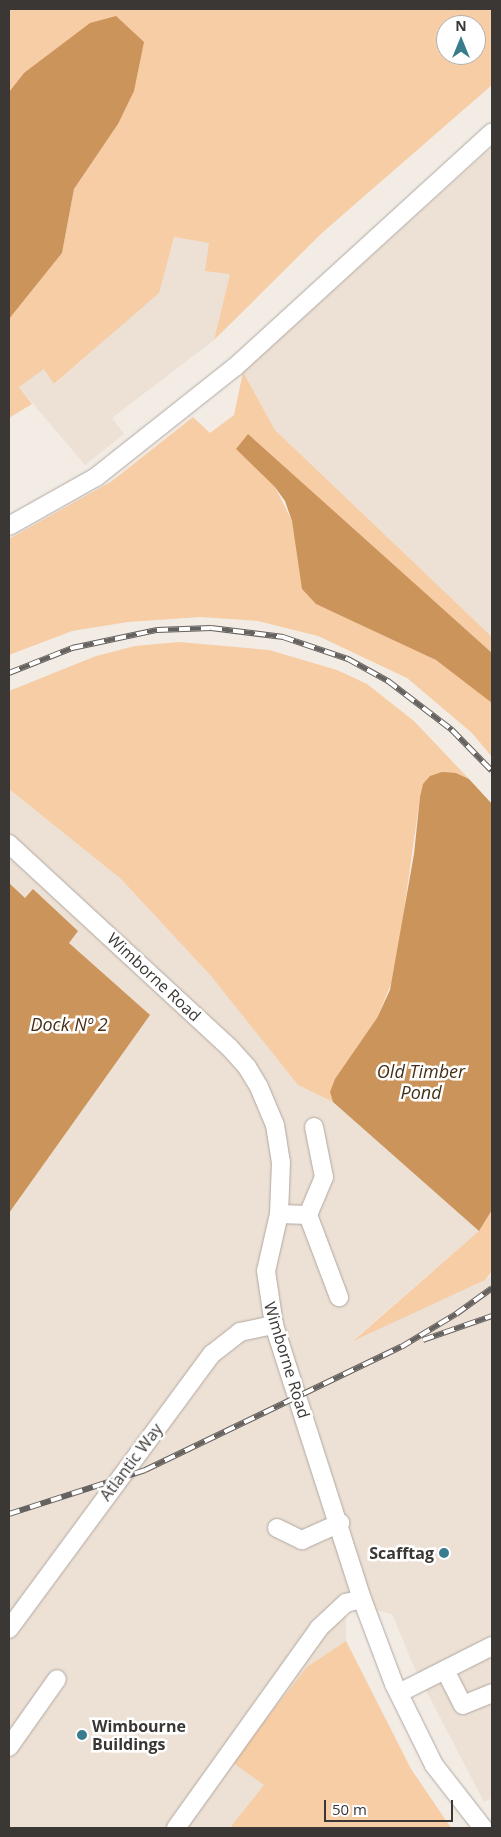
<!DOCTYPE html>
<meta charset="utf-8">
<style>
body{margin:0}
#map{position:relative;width:501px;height:1837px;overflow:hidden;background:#f3ece5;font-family:"Open Sans",sans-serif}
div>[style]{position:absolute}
.built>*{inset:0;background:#ede0d4}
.green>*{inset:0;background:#f6cda5}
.water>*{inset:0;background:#cb945b}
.roads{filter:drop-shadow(0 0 1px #afa8a2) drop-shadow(0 0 1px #afa8a2)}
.minor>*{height:18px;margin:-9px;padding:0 9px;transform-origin:9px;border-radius:9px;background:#fff}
.rail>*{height:5.5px;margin-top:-2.75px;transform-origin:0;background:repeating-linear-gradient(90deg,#fff 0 11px,#66625f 0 22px);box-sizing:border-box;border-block:1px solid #66625f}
.dots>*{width:14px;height:14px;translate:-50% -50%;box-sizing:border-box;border:2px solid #fff;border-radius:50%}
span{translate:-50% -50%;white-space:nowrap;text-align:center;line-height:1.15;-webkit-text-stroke:5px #fff;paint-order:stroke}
.street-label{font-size:16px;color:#3a3735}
.poi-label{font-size:16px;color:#3a3735;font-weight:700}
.right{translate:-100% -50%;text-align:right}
.left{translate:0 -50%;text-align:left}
.water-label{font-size:18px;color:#472f16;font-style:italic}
.frame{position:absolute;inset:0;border:10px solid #3a3735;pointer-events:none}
.north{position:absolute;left:436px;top:15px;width:50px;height:50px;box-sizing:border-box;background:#fff;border:1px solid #b0afae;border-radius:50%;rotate:0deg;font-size:14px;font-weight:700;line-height:20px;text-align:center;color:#3a3735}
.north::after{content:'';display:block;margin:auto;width:18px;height:22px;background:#397c8d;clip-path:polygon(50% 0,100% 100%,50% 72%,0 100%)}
.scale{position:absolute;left:324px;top:1800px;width:129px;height:22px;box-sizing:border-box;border:2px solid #3a3735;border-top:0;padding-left:6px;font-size:15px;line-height:18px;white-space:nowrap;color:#3a3735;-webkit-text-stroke:4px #fff;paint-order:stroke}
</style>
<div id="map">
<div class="built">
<i style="clip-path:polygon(492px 147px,492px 637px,275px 430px,243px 372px)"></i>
<i style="clip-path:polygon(174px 237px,209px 243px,230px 274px,214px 340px,112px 418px,124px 434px,85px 465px,19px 387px,44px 368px,55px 384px,158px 293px)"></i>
<i style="clip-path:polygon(9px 789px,121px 879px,211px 976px,298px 1085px,333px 1102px,479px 1231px,354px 1339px,492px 1276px,492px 1798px,484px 1802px,415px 1669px,392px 1614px,346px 1603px,346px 1641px,411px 1769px,451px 1828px,9px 1828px,9px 1213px,149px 1015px,68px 943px,78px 931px,33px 890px,25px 898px,9px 883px)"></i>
</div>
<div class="green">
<i style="clip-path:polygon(evenodd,9px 9px,492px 9px,492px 85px,323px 232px,214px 340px,230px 274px,205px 271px,209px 243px,174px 237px,159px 293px,54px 384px,44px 369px,19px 387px,32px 404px,9px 418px,9px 319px,62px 253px,74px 189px,118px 124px,24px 73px,9px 92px,9px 9px,446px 25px,476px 25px,476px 55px,446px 55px,446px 25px)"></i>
<i style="clip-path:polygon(243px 372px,275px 430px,492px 637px,492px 653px,389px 562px,275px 487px,292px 521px,297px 548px,316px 604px,404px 643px,436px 660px,481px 692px,492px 703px,492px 757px,472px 733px,407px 678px,318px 636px,258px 621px,200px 617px,128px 622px,72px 631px,9px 655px,9px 539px,112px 481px,193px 417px,210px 433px,234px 415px)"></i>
<i style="clip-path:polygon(179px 642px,269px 650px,337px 670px,367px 684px,414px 721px,469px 779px,456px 773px,420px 797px,395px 974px,377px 1018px,330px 1092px,333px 1102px,298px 1085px,211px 976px,121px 879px,9px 789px,9px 691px,96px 656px,135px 646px)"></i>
<i style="clip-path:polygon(492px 1210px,492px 1271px,485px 1280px,353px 1341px,479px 1231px)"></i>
<i style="clip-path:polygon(346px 1641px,411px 1769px,451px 1828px,230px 1828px,264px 1785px,232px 1762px,307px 1667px)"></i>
</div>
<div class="water">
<i style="clip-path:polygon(116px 16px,144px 42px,134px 91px,118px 124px,74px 189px,62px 253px,9px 319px,9px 92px,24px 73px,90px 23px)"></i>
<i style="clip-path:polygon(248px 434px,492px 653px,492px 703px,436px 660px,316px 604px,302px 589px,292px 521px,285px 501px,275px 487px,236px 449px)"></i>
<i style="clip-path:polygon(442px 772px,456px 773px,469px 779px,492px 804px,492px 1210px,479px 1231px,333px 1102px,330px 1092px,335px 1079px,377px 1018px,390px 990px,414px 854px,420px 797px,423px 784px,430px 776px)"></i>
<i style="clip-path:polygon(9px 883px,25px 898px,33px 889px,78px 931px,69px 943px,150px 1015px,9px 1213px)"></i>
</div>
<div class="roads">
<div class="minor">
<i style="left:9px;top:526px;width:100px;rotate:-29.4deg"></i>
<i style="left:96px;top:477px;width:177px;rotate:-38.4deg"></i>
<i style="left:235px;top:367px;width:348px;rotate:-42.4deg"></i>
<i style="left:9px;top:844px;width:299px;rotate:42.7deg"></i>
<i style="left:229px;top:1047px;width:27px;rotate:48deg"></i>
<i style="left:247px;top:1067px;width:23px;rotate:59deg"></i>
<i style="left:259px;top:1087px;width:41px;rotate:67.2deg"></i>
<i style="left:275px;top:1125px;width:37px;rotate:81deg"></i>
<i style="left:281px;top:1162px;width:52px;rotate:92.2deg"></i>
<i style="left:279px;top:1214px;width:58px;rotate:102.8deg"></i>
<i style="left:266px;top:1271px;width:55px;rotate:81.6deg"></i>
<i style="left:274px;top:1325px;width:288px;rotate:72.2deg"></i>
<i style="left:362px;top:1599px;width:91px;rotate:69.4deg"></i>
<i style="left:394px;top:1684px;width:90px;rotate:63.7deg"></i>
<i style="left:434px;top:1765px;width:80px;rotate:52.1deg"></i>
<i style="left:279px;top:1214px;width:29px;rotate:2deg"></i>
<i style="left:308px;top:1215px;width:88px;rotate:69.3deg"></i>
<i style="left:308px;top:1215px;width:41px;rotate:-67.2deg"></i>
<i style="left:324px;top:1177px;width:51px;rotate:-101.3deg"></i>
<i style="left:277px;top:1528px;width:28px;rotate:26deg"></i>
<i style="left:302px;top:1540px;width:42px;rotate:-24.1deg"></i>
<i style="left:9px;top:1629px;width:342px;rotate:-53.6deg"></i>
<i style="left:212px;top:1354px;width:36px;rotate:-38deg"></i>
<i style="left:240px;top:1332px;width:35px;rotate:-12deg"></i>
<i style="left:445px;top:1670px;width:39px;rotate:63deg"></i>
<i style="left:463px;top:1705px;width:31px;rotate:-22deg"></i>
<i style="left:399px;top:1693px;width:104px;rotate:-26.8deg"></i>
<i style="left:9px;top:1747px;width:83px;rotate:-54.8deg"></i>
<i style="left:176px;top:1828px;width:246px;rotate:-54.4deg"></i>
<i style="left:319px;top:1628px;width:37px;rotate:-43deg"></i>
<i style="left:346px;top:1603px;width:16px;rotate:-14deg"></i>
</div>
</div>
<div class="rail">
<i style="left:9px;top:673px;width:68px;rotate:-21.6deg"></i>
<i style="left:72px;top:648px;width:87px;rotate:-12deg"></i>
<i style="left:157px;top:630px;width:54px;rotate:-2.1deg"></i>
<i style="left:211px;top:628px;width:73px;rotate:7.1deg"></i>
<i style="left:283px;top:637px;width:69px;rotate:18.7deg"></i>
<i style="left:348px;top:659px;width:46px;rotate:28.8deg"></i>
<i style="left:388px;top:681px;width:81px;rotate:37.4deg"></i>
<i style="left:452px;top:730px;width:57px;rotate:45.7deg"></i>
<i style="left:423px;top:1340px;width:73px;rotate:-19.2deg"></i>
<i style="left:9px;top:1514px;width:143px;rotate:-17.9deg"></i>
<i style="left:145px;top:1470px;width:284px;rotate:-25.7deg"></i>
<i style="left:401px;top:1347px;width:64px;rotate:-31deg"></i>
<i style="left:456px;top:1314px;width:44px;rotate:-35.8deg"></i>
</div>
<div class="dots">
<i style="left:444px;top:1553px;background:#397c8d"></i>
<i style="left:82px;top:1735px;background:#397c8d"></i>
</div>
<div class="street-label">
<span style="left:154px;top:977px;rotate:43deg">Wimborne Road</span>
<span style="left:287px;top:1360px;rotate:73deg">Wimborne Road</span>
<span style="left:131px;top:1462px;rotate:-53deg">Atlantic Way</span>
</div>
<div class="poi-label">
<span class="right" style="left:434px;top:1553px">Scafftag</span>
<span class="left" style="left:92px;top:1735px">Wimbourne<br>Buildings</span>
</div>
<div class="water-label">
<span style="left:69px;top:1024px">Dock Nº 2</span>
<span style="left:421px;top:1082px">Old Timber<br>Pond</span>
</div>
<div class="frame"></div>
<div class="north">N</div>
<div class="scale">50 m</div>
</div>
